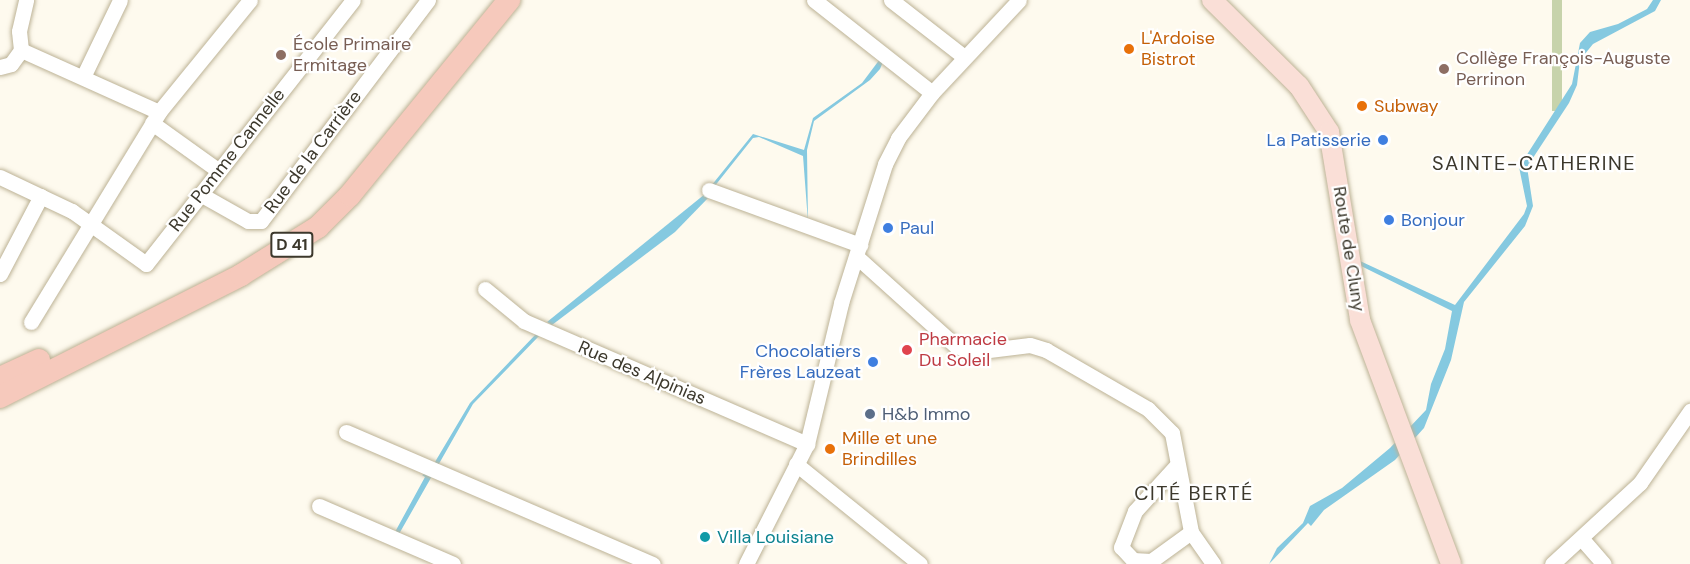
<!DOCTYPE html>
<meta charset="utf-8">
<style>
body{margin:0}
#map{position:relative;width:1690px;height:564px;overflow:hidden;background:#fefaee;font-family:"DM Sans",sans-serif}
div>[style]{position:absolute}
.green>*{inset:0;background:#c7d3ab;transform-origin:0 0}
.water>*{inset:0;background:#85c9e0}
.roads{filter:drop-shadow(0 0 2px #bcb295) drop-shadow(0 0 2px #bcb295)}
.minor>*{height:15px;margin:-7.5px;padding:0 7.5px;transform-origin:7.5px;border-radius:7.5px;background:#fff}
.major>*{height:20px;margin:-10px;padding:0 10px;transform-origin:10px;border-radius:10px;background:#fadfd7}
.highway>*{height:22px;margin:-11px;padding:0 11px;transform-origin:11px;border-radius:11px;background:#f6c9bc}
.dots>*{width:16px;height:16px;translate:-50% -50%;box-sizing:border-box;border:3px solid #fff;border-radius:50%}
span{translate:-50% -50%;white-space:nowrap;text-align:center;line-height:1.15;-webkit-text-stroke:4.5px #fff;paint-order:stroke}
.shield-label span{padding:2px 4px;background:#fff;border:2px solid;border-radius:4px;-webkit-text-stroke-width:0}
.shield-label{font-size:16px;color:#3c382c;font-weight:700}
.food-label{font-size:18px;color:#c56008}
.left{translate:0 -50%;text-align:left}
.education-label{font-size:18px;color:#785e54}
.shop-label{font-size:18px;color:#366cbe}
.right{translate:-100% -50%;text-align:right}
.street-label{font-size:18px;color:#3c382c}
.health-label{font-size:18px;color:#be3a42}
.service-label{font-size:18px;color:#4e5e75}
.culture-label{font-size:18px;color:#0d838f}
.neighbourhood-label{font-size:20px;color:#3c382c;letter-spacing:1.5px}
</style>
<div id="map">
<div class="green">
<i style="left:1552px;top:0;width:10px;height:111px"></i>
</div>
<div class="water">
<i style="clip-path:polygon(1653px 0,1661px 0,1655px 11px,1593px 44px,1580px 60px,1577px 85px,1569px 103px,1527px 167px,1533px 206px,1525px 226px,1464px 302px,1451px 360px,1424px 428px,1395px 460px,1324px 510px,1311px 526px,1308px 523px,1269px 564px,1277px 548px,1303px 523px,1310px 506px,1342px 488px,1390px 448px,1426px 410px,1431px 384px,1445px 349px,1452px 311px,1361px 266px,1360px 261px,1455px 305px,1524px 214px,1527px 206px,1519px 167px,1572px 84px,1580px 43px,1590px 32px,1618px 24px,1647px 9px)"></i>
<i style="clip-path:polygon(880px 59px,883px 62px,880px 69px,870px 80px,814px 121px,807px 150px,808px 222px,803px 156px,759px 137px,753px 138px,714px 187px,711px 186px,753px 134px,804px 150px,813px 118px,862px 83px)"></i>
<i style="clip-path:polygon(705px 194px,710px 196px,675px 232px,552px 325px,547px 322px)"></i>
<i style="clip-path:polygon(536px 334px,540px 335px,473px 404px,399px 534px,395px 532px,425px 477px,422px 475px,429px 472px,470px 403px)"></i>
</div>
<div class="roads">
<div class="minor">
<i style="left:814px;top:0;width:150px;rotate:38.2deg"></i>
<i style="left:891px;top:0;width:91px;rotate:37.9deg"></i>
<i style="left:21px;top:50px;width:151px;rotate:24.2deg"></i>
<i style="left:21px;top:50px;width:19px;rotate:-96deg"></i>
<i style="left:19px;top:31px;width:32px;rotate:-77deg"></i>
<i style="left:0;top:67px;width:11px;rotate:-15deg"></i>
<i style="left:11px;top:64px;width:17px;rotate:-54deg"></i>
<i style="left:83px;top:77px;width:85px;rotate:-64.3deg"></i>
<i style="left:152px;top:123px;width:82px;rotate:35.6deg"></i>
<i style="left:0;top:177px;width:80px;rotate:25.3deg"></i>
<i style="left:72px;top:211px;width:91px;rotate:35.6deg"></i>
<i style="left:146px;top:264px;width:335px;rotate:-51.9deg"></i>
<i style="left:709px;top:190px;width:161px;rotate:20deg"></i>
<i style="left:200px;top:194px;width:55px;rotate:29.4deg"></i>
<i style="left:248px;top:221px;width:13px"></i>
<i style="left:261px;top:221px;width:277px;rotate:-52.9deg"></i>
<i style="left:857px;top:257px;width:133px;rotate:42deg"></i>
<i style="left:956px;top:346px;width:18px;rotate:19deg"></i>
<i style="left:973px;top:352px;width:57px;rotate:-7deg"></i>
<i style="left:1030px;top:345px;width:17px;rotate:17deg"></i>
<i style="left:1046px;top:350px;width:118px;rotate:30deg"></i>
<i style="left:1148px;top:409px;width:34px;rotate:45deg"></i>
<i style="left:1172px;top:433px;width:101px;rotate:79.1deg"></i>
<i style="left:1191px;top:532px;width:39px;rotate:55deg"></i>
<i style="left:0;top:274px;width:88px;rotate:-62.3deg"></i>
<i style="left:485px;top:289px;width:50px;rotate:39.4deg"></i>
<i style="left:524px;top:321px;width:309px;rotate:23.5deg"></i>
<i style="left:31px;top:322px;width:246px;rotate:-58.6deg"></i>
<i style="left:159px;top:112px;width:144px;rotate:-50.9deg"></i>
<i style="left:346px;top:432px;width:334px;rotate:23.3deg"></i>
<i style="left:796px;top:464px;width:159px;rotate:38.9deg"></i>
<i style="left:1176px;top:466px;width:61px;rotate:132.3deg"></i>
<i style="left:1135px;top:511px;width:39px;rotate:111deg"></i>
<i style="left:1121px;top:547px;width:18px;rotate:47deg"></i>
<i style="left:1133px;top:560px;width:18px;rotate:3deg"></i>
<i style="left:1151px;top:561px;width:49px;rotate:-35.9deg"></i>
<i style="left:319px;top:506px;width:146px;rotate:23.4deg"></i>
<i style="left:1582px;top:539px;width:33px;rotate:49deg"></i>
<i style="left:746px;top:564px;width:135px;rotate:-63.1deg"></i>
<i style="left:807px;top:444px;width:145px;rotate:-76.4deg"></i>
<i style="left:841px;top:303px;width:146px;rotate:-72.4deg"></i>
<i style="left:885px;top:164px;width:29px;rotate:-63deg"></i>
<i style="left:898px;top:138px;width:56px;rotate:-52.9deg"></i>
<i style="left:932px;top:93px;width:127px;rotate:-46.9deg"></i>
<i style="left:1552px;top:564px;width:120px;rotate:-42.6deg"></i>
<i style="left:1640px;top:483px;width:88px;rotate:-55.2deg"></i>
</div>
<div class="major">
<i style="left:1212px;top:0;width:122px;rotate:44.7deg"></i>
<i style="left:1299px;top:86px;width:55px;rotate:56.9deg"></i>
<i style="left:1329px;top:132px;width:191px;rotate:80.6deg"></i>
<i style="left:1360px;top:320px;width:260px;rotate:69.5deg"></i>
</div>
<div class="highway">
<i style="left:0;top:378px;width:43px;rotate:-24.8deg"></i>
<i style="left:0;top:397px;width:270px;rotate:-26.8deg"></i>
<i style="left:241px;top:275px;width:91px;rotate:-31.9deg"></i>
<i style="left:318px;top:227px;width:45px;rotate:-45deg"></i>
<i style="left:350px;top:195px;width:252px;rotate:-50.8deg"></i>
</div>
</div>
<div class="dots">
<i style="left:1129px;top:49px;background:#e8710a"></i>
<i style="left:281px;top:55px;background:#8d6e63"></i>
<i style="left:1444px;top:69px;background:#8d6e63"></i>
<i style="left:1362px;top:106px;background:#e8710a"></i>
<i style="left:1383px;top:140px;background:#3f7fe0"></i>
<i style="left:1389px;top:220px;background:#3f7fe0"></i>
<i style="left:888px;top:228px;background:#3f7fe0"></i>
<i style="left:907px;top:350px;background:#e0444e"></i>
<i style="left:873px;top:362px;background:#3f7fe0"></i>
<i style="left:870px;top:414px;background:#5c6f8a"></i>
<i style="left:830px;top:449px;background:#e8710a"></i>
<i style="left:705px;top:537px;background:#0f9aa8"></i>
</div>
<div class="shield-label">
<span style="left:292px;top:245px">D 41</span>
</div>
<div class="food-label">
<span class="left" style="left:1141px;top:49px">L'Ardoise<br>Bistrot</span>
<span class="left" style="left:1374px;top:106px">Subway</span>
<span class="left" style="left:842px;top:449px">Mille et une<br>Brindilles</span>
</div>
<div class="education-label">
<span class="left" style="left:293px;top:55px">École Primaire<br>Ermitage</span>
<span class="left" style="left:1456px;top:69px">Collège François-Auguste<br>Perrinon</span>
</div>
<div class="shop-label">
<span class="right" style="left:1371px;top:140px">La Patisserie</span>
<span class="left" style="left:1401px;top:220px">Bonjour</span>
<span class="left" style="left:900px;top:228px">Paul</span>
<span class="right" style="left:861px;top:362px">Chocolatiers<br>Frères Lauzeat</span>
</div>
<div class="street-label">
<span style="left:313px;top:152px;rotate:-53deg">Rue de la Carrière</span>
<span style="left:227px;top:160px;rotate:-52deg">Rue Pomme Cannelle</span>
<span style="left:1349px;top:249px;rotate:81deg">Route de Cluny</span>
<span style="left:642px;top:373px;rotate:23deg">Rue des Alpinias</span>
</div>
<div class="health-label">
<span class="left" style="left:919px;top:350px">Pharmacie<br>Du Soleil</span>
</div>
<div class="service-label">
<span class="left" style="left:882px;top:414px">H&amp;b Immo</span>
</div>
<div class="culture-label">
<span class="left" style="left:717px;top:537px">Villa Louisiane</span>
</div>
<div class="neighbourhood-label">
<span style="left:1534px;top:163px">SAINTE-CATHERINE</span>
<span style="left:1194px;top:493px">CITÉ BERTÉ</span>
</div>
</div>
